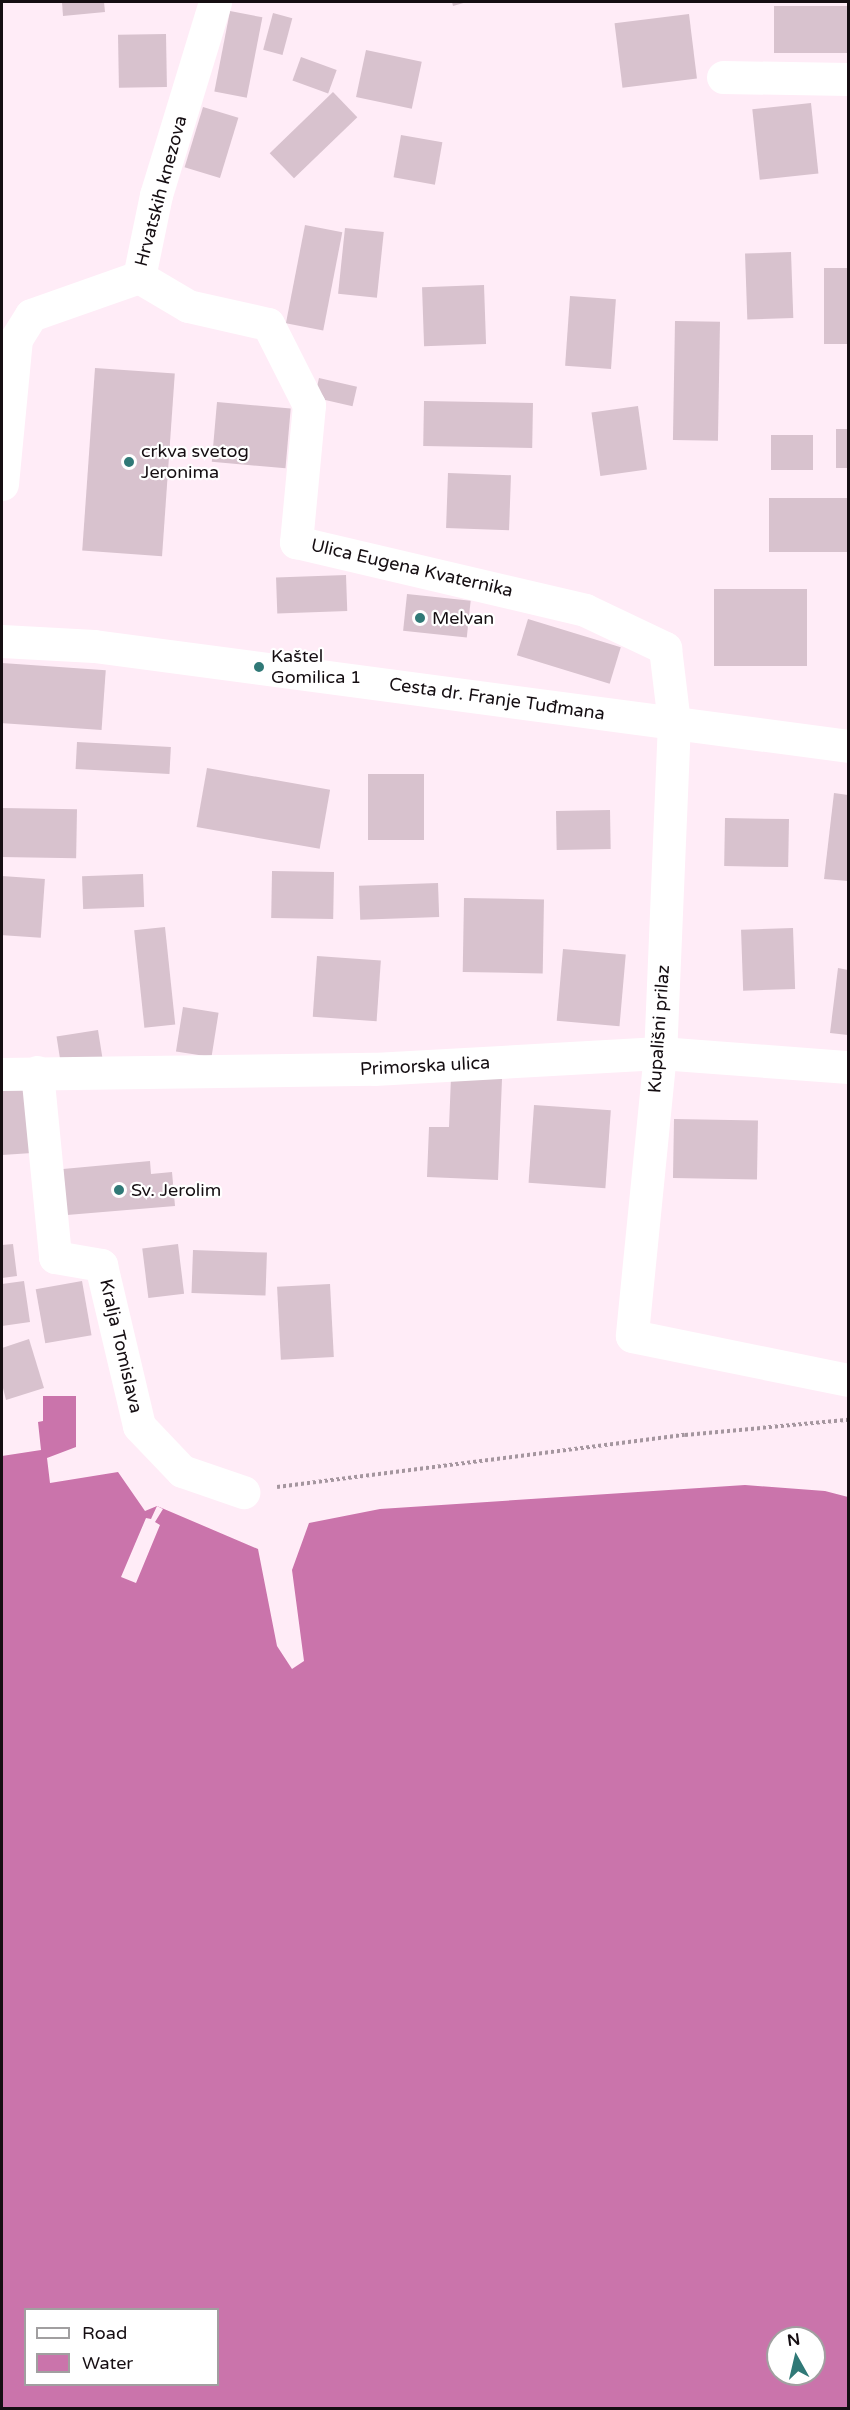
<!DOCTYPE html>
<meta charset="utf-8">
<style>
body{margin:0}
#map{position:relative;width:850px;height:2410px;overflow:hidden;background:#ffecf7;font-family:"Varela Round",sans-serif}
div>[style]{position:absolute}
.water>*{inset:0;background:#ca74ab}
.pier>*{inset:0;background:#ffecf7}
.building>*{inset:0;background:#d8c2ce;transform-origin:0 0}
.path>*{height:4px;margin-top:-2px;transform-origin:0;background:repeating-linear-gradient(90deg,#a5969f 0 3px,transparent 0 6px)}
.minor>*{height:33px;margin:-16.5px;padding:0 16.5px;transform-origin:16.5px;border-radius:16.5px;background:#fff}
.major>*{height:33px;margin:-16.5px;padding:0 16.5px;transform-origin:16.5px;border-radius:16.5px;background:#fff}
.dots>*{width:16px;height:16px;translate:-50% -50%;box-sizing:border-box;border:3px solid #fff;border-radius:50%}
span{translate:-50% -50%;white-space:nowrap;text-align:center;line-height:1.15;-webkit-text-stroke:4.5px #fff;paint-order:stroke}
.street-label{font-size:18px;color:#150e12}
.poi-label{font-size:18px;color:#150e12}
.left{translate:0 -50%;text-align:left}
.frame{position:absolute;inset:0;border:3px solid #150e12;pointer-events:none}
.legend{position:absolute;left:24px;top:2308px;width:195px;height:78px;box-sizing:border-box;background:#fff;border:2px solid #a19fa0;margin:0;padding:8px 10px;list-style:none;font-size:18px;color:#150e12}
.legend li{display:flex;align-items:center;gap:12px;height:30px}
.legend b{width:30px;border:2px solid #a19fa0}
.north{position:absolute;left:766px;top:2326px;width:60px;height:60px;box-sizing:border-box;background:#fff;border:2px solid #a19fa0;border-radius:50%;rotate:352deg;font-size:16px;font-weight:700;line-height:24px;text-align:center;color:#150e12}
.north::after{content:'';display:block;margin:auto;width:21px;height:27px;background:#307977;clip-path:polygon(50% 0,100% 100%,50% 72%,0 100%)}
</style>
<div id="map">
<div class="water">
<i style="clip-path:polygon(evenodd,43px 1396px,76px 1396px,76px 1447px,47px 1458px,50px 1483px,118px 1472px,145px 1511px,157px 1506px,258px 1549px,277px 1646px,292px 1669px,304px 1661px,292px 1570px,309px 1523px,380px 1509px,745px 1485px,825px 1491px,848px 1497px,848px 2408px,2px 2408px,2px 1456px,41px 1450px,38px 1422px,43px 1421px,43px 1396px,26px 2310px,218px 2310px,218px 2384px,26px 2384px,26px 2310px,43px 1396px,778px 2338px,814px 2338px,814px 2374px,778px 2374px,778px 2338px)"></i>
</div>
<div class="pier">
<i style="clip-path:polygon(157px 1506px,163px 1509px,155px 1522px,160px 1525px,136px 1583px,121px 1577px,146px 1518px,151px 1519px)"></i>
</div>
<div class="building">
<i style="clip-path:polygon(62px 2px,104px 2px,105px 12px,63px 16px)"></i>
<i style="clip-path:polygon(452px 2px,467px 2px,453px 6px)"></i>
<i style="left:848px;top:6px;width:47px;height:74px;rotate:90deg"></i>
<i style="left:230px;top:11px;width:33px;height:82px;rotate:11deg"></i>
<i style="left:273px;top:13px;width:20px;height:38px;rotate:15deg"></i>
<i style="left:689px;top:14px;width:65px;height:75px;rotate:83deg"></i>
<i style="left:166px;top:34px;width:53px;height:48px;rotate:89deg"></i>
<i style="left:366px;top:50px;width:57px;height:48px;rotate:12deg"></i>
<i style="left:301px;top:57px;width:38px;height:25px;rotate:20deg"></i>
<i style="left:333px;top:92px;width:35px;height:88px;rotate:46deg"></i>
<i style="left:811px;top:103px;width:71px;height:59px;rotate:84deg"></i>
<i style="left:203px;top:107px;width:37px;height:63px;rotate:17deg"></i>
<i style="left:401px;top:135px;width:42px;height:43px;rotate:10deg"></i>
<i style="left:305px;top:225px;width:38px;height:100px;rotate:11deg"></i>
<i style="left:345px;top:228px;width:39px;height:66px;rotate:6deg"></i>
<i style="left:791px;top:252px;width:66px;height:46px;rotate:88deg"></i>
<i style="left:824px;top:268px;width:24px;height:76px"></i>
<i style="left:484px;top:285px;width:59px;height:62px;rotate:88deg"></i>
<i style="left:570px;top:296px;width:46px;height:70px;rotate:4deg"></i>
<i style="left:675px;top:321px;width:45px;height:119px;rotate:1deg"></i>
<i style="left:95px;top:368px;width:80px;height:183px;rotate:4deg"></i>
<i style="left:319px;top:378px;width:39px;height:20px;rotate:13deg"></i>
<i style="left:424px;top:401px;width:109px;height:45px;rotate:1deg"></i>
<i style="left:217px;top:402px;width:74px;height:60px;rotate:5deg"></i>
<i style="left:638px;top:406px;width:64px;height:47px;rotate:82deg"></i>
<i style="left:836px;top:429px;width:12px;height:39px"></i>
<i style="left:813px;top:435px;width:35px;height:42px;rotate:90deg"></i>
<i style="left:448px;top:473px;width:63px;height:55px;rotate:2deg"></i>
<i style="left:848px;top:498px;width:54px;height:79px;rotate:90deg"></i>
<i style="left:346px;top:575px;width:36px;height:70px;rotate:88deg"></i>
<i style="left:714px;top:589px;width:93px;height:77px"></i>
<i style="left:407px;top:594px;width:64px;height:37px;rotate:6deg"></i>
<i style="left:528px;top:619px;width:97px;height:38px;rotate:17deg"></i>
<i style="left:2px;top:663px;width:104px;height:60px;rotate:4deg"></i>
<i style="left:77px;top:742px;width:94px;height:27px;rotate:3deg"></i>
<i style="left:207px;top:768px;width:125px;height:60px;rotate:10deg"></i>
<i style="left:424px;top:774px;width:66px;height:56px;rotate:90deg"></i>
<i style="clip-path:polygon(834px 793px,848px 795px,848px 881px,824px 879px)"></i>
<i style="left:2px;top:808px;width:75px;height:49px;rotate:1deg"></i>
<i style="left:610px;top:810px;width:39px;height:54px;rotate:89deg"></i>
<i style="left:725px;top:818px;width:64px;height:48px;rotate:1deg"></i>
<i style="left:334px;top:872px;width:47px;height:62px;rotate:91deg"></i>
<i style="left:143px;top:874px;width:33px;height:61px;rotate:88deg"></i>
<i style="left:2px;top:876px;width:43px;height:59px;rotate:4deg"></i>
<i style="left:438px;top:883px;width:34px;height:79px;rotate:88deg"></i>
<i style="left:464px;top:898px;width:80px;height:74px;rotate:1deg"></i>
<i style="left:165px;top:927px;width:98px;height:31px;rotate:84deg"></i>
<i style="left:793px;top:928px;width:61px;height:52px;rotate:88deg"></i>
<i style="left:563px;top:949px;width:63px;height:72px;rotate:5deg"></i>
<i style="left:317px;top:956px;width:64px;height:61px;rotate:4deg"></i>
<i style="clip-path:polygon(838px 968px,848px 970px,848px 1035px,830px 1033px)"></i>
<i style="left:183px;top:1007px;width:36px;height:45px;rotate:9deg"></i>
<i style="left:98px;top:1030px;width:32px;height:42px;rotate:81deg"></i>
<i style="clip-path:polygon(451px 1077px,502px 1079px,498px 1180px,427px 1177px,429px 1127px,449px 1127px)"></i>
<i style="clip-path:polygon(27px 1085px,32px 1153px,2px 1155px,2px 1087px)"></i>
<i style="left:534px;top:1105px;width:77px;height:78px;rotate:4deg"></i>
<i style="left:674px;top:1119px;width:84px;height:59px;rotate:1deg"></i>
<i style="clip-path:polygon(150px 1161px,151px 1174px,172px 1172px,175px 1206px,67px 1215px,63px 1169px)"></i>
<i style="clip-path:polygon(13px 1244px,17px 1276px,2px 1278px,2px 1245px)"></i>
<i style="left:178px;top:1244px;width:50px;height:36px;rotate:83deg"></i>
<i style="left:193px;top:1250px;width:74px;height:43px;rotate:2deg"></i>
<i style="clip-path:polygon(24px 1281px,30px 1322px,2px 1326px,2px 1284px)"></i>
<i style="left:82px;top:1281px;width:55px;height:47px;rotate:80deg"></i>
<i style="left:330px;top:1284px;width:73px;height:53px;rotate:87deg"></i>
<i style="clip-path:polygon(29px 1339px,44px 1388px,6px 1400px,2px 1384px,2px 1348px)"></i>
</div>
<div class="path">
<i style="left:277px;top:1487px;width:411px;rotate:-7.3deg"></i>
<i style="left:685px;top:1435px;width:164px;rotate:-5.3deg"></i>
</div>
<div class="minor">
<i style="left:723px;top:77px;width:125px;rotate:0.9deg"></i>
<i style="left:139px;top:277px;width:57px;rotate:30.6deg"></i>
<i style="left:188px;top:306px;width:82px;rotate:12.7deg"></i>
<i style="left:268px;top:324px;width:91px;rotate:63.2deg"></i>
<i style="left:309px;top:405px;width:138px;rotate:95.4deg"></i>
<i style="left:296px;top:542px;width:297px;rotate:13.2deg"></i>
<i style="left:585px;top:610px;width:89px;rotate:25.4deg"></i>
<i style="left:665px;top:648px;width:75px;rotate:83.1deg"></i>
<i style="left:674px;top:722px;width:331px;rotate:92.4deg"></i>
<i style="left:660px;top:1053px;width:284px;rotate:95.7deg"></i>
<i style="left:632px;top:1336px;width:220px;rotate:11.5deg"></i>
<i style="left:2px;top:484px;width:146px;rotate:-84.5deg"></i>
<i style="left:16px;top:339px;width:28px;rotate:-58deg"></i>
<i style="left:31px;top:315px;width:114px;rotate:-19.4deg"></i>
<i style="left:139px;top:277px;width:84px;rotate:-78.3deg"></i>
<i style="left:156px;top:195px;width:202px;rotate:-73deg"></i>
<i style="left:37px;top:1072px;width:186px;rotate:84.4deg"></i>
<i style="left:55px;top:1257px;width:47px;rotate:9.9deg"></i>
<i style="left:101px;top:1265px;width:165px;rotate:76.7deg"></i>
<i style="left:139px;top:1426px;width:62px;rotate:46.3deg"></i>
<i style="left:182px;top:1471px;width:65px;rotate:19deg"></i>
<i style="left:2px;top:1074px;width:372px;rotate:-0.8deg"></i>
<i style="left:374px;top:1069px;width:286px;rotate:-3.2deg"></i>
<i style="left:660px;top:1053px;width:189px;rotate:4.3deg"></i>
</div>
<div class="major">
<i style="left:2px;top:641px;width:92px;rotate:3.1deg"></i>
<i style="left:94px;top:646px;width:761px;rotate:7.55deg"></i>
</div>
<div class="dots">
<i style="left:129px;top:462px;background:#307977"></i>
<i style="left:420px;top:618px;background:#307977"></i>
<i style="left:259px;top:667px;background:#307977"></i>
<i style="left:119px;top:1190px;background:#307977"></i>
</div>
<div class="street-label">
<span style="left:161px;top:191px;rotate:-75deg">Hrvatskih knezova</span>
<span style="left:412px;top:568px;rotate:13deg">Ulica Eugena Kvaternika</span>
<span style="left:497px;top:699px;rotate:8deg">Cesta dr. Franje Tuđmana</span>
<span style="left:659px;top:1029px;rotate:-86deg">Kupališni prilaz</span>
<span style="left:425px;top:1066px;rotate:-3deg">Primorska ulica</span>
<span style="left:121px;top:1346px;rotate:77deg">Kralja Tomislava</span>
</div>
<div class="poi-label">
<span class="left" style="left:141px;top:462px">crkva svetog<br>Jeronima</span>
<span class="left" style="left:432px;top:618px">Melvan</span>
<span class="left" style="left:271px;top:667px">Kaštel<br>Gomilica 1</span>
<span class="left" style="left:131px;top:1190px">Sv. Jerolim</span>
</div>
<div class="frame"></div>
<ul class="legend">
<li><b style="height:8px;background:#fff"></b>Road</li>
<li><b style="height:16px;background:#ca74ab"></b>Water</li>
</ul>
<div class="north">N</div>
</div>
